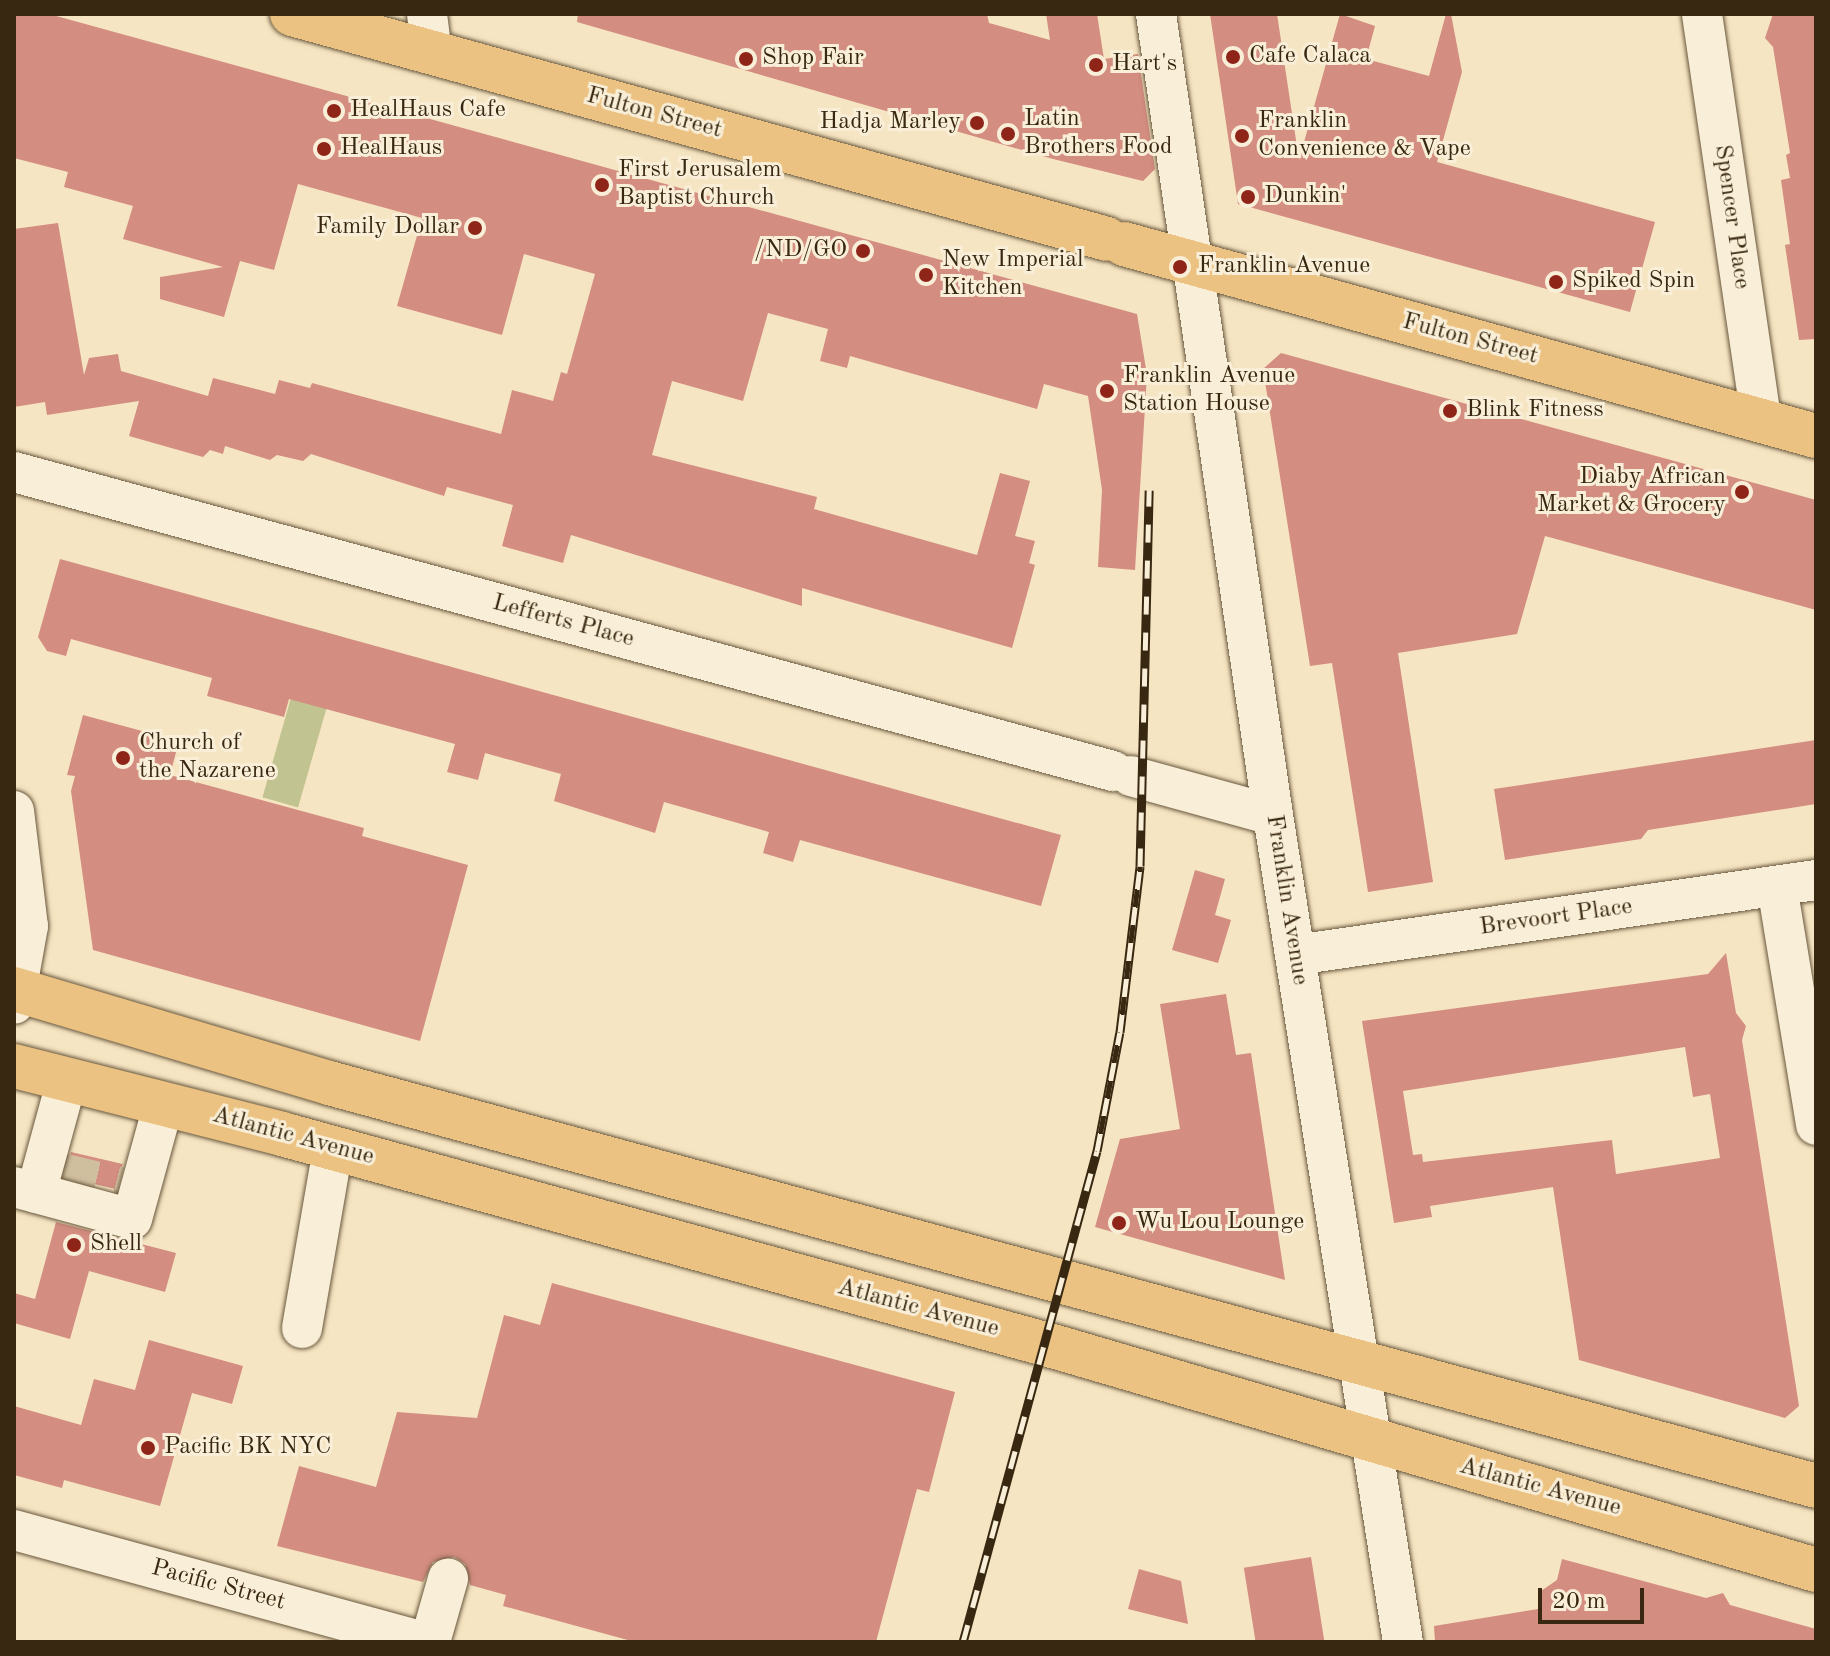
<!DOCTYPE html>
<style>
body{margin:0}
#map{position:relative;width:1830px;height:1656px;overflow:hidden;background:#f6e5c2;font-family:"Old Standard TT",serif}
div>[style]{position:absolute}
.green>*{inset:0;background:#c1c390;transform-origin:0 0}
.building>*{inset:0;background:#d38d81;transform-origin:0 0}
.minor-tunnel>*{height:40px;margin-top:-20px;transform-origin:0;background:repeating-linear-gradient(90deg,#d0bf9f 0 40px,transparent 0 60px)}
.roads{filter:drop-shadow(0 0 2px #68573d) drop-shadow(0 0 2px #68573d)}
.minor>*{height:40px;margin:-20px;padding:0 20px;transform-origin:20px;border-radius:20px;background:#f9eed7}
.major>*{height:44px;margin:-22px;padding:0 22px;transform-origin:22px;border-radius:22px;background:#ebc281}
.rail>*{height:9px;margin-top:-4.5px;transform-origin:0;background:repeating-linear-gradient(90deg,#f9eed7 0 18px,#392811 0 36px);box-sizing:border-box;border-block:2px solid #392811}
.dots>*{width:22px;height:22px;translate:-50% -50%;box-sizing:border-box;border:4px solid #f9eed7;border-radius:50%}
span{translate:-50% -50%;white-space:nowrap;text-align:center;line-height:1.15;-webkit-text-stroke:6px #f9eed7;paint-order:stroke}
.poi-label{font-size:24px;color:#392811}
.left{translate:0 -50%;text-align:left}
.right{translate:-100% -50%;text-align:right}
.street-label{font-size:24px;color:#392811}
.frame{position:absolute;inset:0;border:16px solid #392811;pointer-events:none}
.scale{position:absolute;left:1538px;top:1588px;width:106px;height:36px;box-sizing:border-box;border:4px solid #392811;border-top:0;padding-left:10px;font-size:24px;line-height:28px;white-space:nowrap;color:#392811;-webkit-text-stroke:6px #f9eed7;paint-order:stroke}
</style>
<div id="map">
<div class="green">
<i style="left:311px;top:628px;width:37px;height:176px;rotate:16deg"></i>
</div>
<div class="building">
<i style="clip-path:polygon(14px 14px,49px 14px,1137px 314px,1147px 375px,1135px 570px,1098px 567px,1102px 490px,1088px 396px,1044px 384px,1037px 409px,850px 356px,847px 368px,820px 361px,828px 329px,768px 313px,743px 401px,672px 381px,652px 455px,817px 497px,814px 509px,977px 555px,1000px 473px,1030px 481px,1015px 536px,1035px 541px,1029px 563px,1035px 565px,1012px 648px,802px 588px,802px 606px,571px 535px,563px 563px,502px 546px,513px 505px,447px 487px,444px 496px,311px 454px,303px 461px,277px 455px,270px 460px,225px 446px,223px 454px,210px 450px,203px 457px,129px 436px,139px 401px,47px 415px,45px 402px,14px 407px,14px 229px,58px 223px,84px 375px,89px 358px,118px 354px,121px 371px,208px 396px,213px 378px,275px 394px,279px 380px,310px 388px,312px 383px,501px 434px,512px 390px,553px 401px,561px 372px,567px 374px,595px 274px,524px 254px,502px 335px,397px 306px,422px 218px,298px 184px,274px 270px,240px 261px,224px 317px,160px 299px,160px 277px,223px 267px,123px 239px,133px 206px,64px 187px,68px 172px,14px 158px)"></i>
<i style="clip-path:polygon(578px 14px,987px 14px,989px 23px,1050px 40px,1046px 14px,1097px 14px,1104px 59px,1138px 54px,1155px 169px,1143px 181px,1053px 159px,577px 22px)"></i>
<i style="clip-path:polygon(1210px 14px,1277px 14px,1299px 160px,1340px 14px,1375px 26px,1366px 59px,1429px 76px,1446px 14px,1451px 14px,1462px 72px,1437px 162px,1655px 222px,1630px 312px,1238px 204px)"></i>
<i style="clip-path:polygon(1773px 14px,1816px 14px,1816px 339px,1799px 340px,1785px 245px,1790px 244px,1781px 180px,1790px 178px,1786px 155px,1790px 153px,1773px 47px,1765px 38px)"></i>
<i style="clip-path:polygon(1281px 353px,1816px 500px,1816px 610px,1545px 536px,1517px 634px,1398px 653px,1433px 882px,1368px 892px,1332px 663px,1310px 666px,1263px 369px)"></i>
<i style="clip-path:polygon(60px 559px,1061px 835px,1041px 906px,800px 840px,793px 862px,763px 853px,769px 832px,664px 802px,655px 833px,554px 801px,561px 774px,485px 753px,478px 780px,447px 772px,455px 744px,289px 699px,284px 717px,207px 696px,212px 678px,71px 639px,66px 656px,47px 651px,38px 637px)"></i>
<i style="clip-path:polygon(83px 715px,179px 741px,170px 775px,364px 828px,362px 836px,468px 865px,420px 1041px,93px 950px,71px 791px,75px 776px,67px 775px)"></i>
<i style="clip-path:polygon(1816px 740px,1816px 804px,1648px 830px,1641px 839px,1505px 860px,1494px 789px)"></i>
<i style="clip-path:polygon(1195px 870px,1225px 879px,1215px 915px,1231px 920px,1218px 963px,1172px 950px)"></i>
<i style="clip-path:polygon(evenodd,1726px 953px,1736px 1013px,1746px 1026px,1742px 1040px,1799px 1406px,1785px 1418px,1579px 1360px,1553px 1187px,1430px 1206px,1432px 1217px,1394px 1223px,1362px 1021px,1708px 974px,1726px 953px,1685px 1047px,1693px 1097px,1710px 1094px,1720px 1158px,1616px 1174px,1612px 1140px,1423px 1162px,1422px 1154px,1413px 1155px,1403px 1091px,1685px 1047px)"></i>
<i style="clip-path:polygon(1226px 994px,1236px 1055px,1251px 1053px,1285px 1280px,1095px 1227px,1120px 1139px,1180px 1129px,1160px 1004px)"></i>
<i style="left:71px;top:1152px;width:53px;height:26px;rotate:13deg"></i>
<i style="clip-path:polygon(56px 1222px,176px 1253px,165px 1292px,89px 1271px,70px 1339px,14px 1323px,14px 1293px,35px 1299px)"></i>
<i style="clip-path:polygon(552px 1283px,955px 1392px,929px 1492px,917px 1489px,876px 1642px,635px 1642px,503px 1606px,506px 1595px,470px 1585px,465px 1564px,454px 1557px,433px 1562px,423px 1582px,277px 1546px,299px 1466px,376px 1487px,397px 1412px,477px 1418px,504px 1315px,540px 1325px)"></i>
<i style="clip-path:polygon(149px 1340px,243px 1366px,232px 1404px,192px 1393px,160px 1506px,64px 1480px,62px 1488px,14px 1475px,14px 1406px,81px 1425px,94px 1379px,135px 1390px)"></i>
<i style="left:1311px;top:1557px;width:86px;height:68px;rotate:81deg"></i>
<i style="clip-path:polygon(1562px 1559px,1706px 1598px,1723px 1593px,1730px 1605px,1816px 1629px,1816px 1642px,1435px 1642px,1434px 1626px,1538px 1609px,1538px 1593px,1557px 1580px)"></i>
<i style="clip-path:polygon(1139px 1569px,1181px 1581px,1188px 1624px,1128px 1609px)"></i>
</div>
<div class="minor-tunnel">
<i style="left:57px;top:1172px;width:64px;rotate:13.6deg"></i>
</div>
<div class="roads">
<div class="minor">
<i style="left:427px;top:14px;width:39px;rotate:83deg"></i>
<i style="left:1156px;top:14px;width:809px;rotate:81.69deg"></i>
<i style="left:1273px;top:815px;width:837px;rotate:81.07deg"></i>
<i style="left:1702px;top:14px;width:410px;rotate:81.7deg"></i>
<i style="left:14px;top:472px;width:1139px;rotate:15.22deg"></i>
<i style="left:1131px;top:776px;width:147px;rotate:15.4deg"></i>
<i style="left:14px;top:811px;width:116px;rotate:83.1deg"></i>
<i style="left:28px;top:926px;width:79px;rotate:100.2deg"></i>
<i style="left:1777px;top:886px;width:242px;rotate:80.7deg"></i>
<i style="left:1295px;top:955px;width:526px;rotate:-8.19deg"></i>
<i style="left:14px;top:1187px;width:122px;rotate:15.2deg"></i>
<i style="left:132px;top:1219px;width:120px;rotate:-74.6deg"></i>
<i style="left:36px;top:1193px;width:117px;rotate:-74.7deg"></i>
<i style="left:302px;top:1328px;width:183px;rotate:-80.2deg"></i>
<i style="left:14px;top:1530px;width:424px;rotate:15.3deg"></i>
<i style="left:430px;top:1642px;width:66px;rotate:-74.1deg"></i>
</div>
<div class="major">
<i style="left:292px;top:14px;width:845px;rotate:15.43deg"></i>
<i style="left:1124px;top:244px;width:718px;rotate:15.51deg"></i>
<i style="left:14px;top:989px;width:329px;rotate:16.6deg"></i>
<i style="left:329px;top:1083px;width:1541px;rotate:15.16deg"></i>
<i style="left:14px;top:1066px;width:276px;rotate:14.2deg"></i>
<i style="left:282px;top:1134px;width:803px;rotate:15.39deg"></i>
<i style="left:1056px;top:1347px;width:792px;rotate:16.35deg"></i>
</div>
</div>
<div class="rail">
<i style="left:963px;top:1642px;width:509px;rotate:-74.74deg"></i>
<i style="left:1097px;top:1151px;width:121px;rotate:-79.1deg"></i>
<i style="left:1120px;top:1032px;width:167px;rotate:-83.1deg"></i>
<i style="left:1140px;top:866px;width:376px;rotate:-88.6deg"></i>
</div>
<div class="dots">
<i style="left:1233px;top:57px;background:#8f2418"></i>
<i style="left:746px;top:59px;background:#8f2418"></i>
<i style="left:1096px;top:65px;background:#8f2418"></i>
<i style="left:334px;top:111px;background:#8f2418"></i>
<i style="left:977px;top:123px;background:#8f2418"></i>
<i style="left:1008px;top:134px;background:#8f2418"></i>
<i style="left:1242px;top:136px;background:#8f2418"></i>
<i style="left:324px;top:149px;background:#8f2418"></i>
<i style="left:602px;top:185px;background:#8f2418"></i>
<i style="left:1248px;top:197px;background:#8f2418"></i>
<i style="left:475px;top:228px;background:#8f2418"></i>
<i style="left:863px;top:251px;background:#8f2418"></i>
<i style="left:1180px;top:267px;background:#8f2418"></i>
<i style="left:926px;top:275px;background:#8f2418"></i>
<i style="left:1556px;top:282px;background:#8f2418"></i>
<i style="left:1107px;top:391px;background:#8f2418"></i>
<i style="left:1450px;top:411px;background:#8f2418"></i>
<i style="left:1742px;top:492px;background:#8f2418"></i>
<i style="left:123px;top:758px;background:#8f2418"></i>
<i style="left:1119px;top:1223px;background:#8f2418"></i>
<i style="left:74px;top:1245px;background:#8f2418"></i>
<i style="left:148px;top:1448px;background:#8f2418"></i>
</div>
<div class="poi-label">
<span class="left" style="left:1249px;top:57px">Cafe Calaca</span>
<span class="left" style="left:762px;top:59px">Shop Fair</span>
<span class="left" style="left:1112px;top:65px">Hart's</span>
<span class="left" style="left:350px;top:111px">HealHaus Cafe</span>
<span class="left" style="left:1024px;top:134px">Latin<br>Brothers Food</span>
<span class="left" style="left:1258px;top:136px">Franklin<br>Convenience &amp; Vape</span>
<span class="right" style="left:961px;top:123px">Hadja Marley</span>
<span class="left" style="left:340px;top:149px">HealHaus</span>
<span class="left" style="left:618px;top:185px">First Jerusalem<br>Baptist Church</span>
<span class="left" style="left:1264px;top:197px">Dunkin'</span>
<span class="right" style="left:459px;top:228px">Family Dollar</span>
<span class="right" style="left:847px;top:251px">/ND/GO</span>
<span class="left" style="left:942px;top:275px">New Imperial<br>Kitchen</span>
<span class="left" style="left:1198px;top:267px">Franklin Avenue</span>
<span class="left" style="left:1572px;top:282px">Spiked Spin</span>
<span class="left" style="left:1123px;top:391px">Franklin Avenue<br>Station House</span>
<span class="left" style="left:1466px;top:411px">Blink Fitness</span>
<span class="right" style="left:1726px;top:492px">Diaby African<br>Market &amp; Grocery</span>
<span class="left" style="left:139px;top:758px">Church of<br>the Nazarene</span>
<span class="left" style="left:1135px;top:1223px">Wu Lou Lounge</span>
<span class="left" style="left:90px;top:1245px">Shell</span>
<span class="left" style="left:164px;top:1448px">Pacific BK NYC</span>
</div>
<div class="street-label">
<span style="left:654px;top:114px;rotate:15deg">Fulton Street</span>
<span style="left:1731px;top:217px;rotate:82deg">Spencer Place</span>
<span style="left:1470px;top:340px;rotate:15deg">Fulton Street</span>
<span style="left:563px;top:622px;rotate:15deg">Lefferts Place</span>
<span style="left:1286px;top:900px;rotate:81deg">Franklin Avenue</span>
<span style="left:1556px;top:918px;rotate:-8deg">Brevoort Place</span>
<span style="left:293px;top:1137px;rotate:15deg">Atlantic Avenue</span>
<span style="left:918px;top:1309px;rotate:15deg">Atlantic Avenue</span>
<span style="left:1540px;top:1488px;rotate:15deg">Atlantic Avenue</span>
<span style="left:218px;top:1586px;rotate:15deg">Pacific Street</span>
</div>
<div class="frame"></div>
<div class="scale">20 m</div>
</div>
